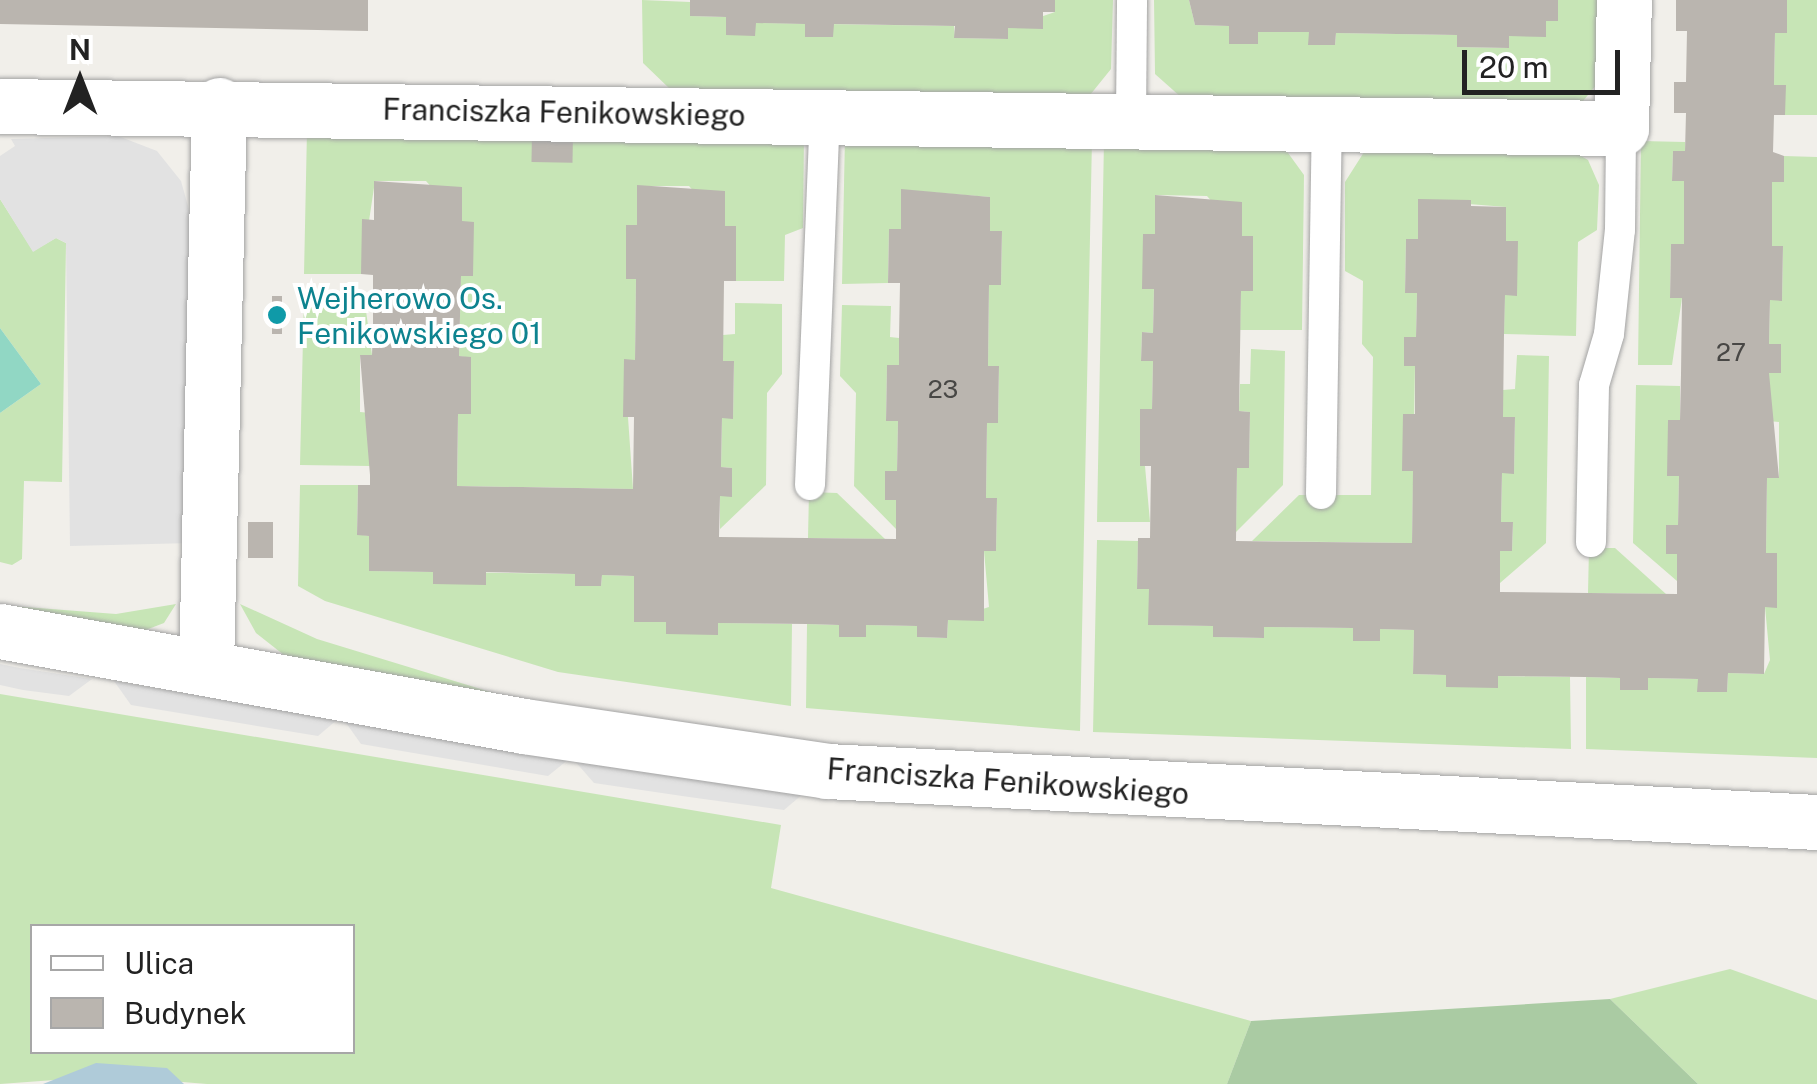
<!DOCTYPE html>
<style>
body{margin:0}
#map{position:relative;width:1817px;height:1084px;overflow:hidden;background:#f1efea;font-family:"Public Sans",sans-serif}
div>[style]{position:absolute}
.grass>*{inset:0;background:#c7e5b6}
.forest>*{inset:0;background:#aacba3}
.pitch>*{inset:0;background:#91d7c4}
.parking>*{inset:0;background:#e2e2e2}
.water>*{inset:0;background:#afcbd9}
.building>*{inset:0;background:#bab5af;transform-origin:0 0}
.roads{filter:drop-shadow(0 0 2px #a3a3a3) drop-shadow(0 0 2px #a3a3a3)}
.service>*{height:30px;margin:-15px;padding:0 15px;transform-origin:15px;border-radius:15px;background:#fff}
.minor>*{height:55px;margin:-27.5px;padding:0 27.5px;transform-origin:27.5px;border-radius:27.5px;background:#fff}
.dots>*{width:28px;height:28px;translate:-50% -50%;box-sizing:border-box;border:5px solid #fff;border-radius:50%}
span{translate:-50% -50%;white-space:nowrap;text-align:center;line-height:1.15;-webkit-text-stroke:8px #fff;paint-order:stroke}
.number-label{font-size:25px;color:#484745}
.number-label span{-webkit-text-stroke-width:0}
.street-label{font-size:30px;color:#222}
.culture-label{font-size:30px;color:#0d838f}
.left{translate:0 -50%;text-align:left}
.legend{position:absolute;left:30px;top:924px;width:325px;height:130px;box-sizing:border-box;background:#fff;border:2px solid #a7a7a7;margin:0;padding:12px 18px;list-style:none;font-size:30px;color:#222}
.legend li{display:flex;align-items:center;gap:20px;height:50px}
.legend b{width:50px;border:2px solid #a7a7a7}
.north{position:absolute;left:30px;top:30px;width:100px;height:100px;-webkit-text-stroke:8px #fff;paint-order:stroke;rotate:0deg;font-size:28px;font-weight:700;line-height:40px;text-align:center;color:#222}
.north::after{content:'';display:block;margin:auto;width:35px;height:45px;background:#222;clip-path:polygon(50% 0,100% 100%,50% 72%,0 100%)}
.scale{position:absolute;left:1462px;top:50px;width:158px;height:45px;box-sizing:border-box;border:5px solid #222;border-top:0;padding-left:12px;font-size:30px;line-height:35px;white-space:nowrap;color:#222;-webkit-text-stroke:8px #fff;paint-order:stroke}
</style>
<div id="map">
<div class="grass">
<i style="clip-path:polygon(642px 0,690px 2px,690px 16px,726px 17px,726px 35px,756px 23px,954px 26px,955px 38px,1007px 39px,1008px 28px,1055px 12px,1055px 0,1113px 0,1111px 69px,1090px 95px,670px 89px,643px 63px)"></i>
<i style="clip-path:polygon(1154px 0,1189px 0,1195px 25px,1229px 26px,1229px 44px,1257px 44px,1258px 32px,1309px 32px,1309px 45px,1335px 45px,1336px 33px,1457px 35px,1457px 47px,1508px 48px,1509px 36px,1546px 36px,1546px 21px,1558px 20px,1558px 0,1603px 0,1598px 83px,1583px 101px,1182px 98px,1155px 74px)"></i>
<i style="clip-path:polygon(1787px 0,1817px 0,1817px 115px,1785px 115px,1785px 85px,1774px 85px,1775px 33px,1787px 33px)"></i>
<i style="clip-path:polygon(307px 130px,804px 134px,803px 228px,785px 235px,784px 281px,736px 281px,736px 226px,725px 226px,689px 186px,637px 186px,637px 225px,626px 225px,626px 278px,636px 279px,635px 360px,624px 360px,633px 489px,457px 486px,458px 414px,471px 414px,471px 358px,459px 356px,461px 276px,473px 276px,462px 221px,426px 181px,375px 181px,361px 274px,304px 274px)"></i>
<i style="clip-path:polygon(845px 136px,1092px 139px,1080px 731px,806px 708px,807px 624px,839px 625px,840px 637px,866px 637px,866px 625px,917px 626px,917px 637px,947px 638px,948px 620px,989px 607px,984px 551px,996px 551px,997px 498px,986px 498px,987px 423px,998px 423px,999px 367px,988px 366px,989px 285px,1001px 285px,1002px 232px,990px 231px,990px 197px,902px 190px,901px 229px,889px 230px,888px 283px,842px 284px)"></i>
<i style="clip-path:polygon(1104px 140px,1283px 146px,1304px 175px,1302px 330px,1240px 330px,1241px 291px,1253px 291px,1253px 237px,1242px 236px,1207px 196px,1156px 195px,1153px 333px,1142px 332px,1141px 360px,1153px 361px,1152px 409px,1140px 410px,1150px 522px,1097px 522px)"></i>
<i style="clip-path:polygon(1641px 141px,1685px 142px,1685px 151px,1673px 151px,1672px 180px,1684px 181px,1684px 244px,1671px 245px,1670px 298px,1682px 298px,1672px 365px,1638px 365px)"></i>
<i style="clip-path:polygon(1366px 149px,1576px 153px,1588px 160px,1599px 185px,1597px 230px,1578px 242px,1576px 336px,1504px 334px,1506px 207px,1419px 200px,1418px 239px,1406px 239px,1405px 293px,1417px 293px,1416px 337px,1404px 366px,1415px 366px,1412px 543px,1252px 541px,1299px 495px,1371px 495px,1373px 357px,1362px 344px,1363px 281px,1345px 271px,1345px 182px)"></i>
<i style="clip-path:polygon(1784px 156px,1817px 157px,1817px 758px,1586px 749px,1586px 677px,1620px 678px,1621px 690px,1647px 690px,1648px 678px,1698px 679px,1698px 692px,1727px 692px,1728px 673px,1764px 674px,1770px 660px,1765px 607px,1777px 607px,1777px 554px,1766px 553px,1767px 478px,1779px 477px,1779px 422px,1768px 421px,1769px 373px,1781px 372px,1769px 344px,1770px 300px,1782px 300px,1783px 246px,1772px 246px,1772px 182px,1784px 182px)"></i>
<i style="clip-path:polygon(0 199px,33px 251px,56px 238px,66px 243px,62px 482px,24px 481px,22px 559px,12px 565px,0 562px,0 413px,41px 384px,0 328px)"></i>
<i style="clip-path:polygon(304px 296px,364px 296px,372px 355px,360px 355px,360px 412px,371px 413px,370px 466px,300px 465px)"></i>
<i style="clip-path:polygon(735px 303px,782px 304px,782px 374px,767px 393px,766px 485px,720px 529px,720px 496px,732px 496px,732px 468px,721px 467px,722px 418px,733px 418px,734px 361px,723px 361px,723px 335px,735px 334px)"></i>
<i style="clip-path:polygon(842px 305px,891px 306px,890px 337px,899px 338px,899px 365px,887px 366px,886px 421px,898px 421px,897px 471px,885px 471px,885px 499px,896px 500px,896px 529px,854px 486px,856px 393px,840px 376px)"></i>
<i style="clip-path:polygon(1251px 349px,1285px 351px,1283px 485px,1236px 532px,1237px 468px,1249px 467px,1250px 412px,1239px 411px,1240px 384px,1250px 384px)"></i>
<i style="clip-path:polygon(1517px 355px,1549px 356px,1546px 543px,1500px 583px,1500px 551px,1512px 551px,1513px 523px,1501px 522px,1502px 473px,1514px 473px,1515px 418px,1503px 417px,1503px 390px,1515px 389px)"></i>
<i style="clip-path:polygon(1636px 385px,1680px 386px,1680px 420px,1668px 420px,1679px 476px,1677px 581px,1633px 543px)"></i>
<i style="clip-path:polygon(300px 485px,358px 485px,357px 534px,369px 536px,369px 571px,575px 574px,575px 586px,601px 586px,602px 575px,634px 576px,634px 621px,666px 622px,666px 634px,718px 634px,718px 623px,792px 624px,791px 706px,558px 672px,325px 601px,298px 586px)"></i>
<i style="clip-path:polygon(809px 492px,837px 493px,885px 539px,808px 538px)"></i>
<i style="clip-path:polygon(1097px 540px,1138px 541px,1137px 588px,1149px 589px,1149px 625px,1213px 626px,1214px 637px,1263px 638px,1264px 627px,1353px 628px,1353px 641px,1380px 641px,1380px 629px,1414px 630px,1413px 674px,1446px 675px,1447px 687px,1498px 676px,1570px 677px,1571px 749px,1093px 732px)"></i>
<i style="clip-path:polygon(1589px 548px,1615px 548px,1666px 594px,1588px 593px)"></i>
<i style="clip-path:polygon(176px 604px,164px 623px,143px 631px,12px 606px,116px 614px)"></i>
<i style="clip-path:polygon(240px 604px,317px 639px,530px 704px,289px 659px,256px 633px)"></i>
<i style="clip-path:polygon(evenodd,0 694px,781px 825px,771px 888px,1251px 1021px,1227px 1084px,207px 1084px,109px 1076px,0 1084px,0 694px,32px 926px,352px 926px,352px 1052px,32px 1052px,32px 926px)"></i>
<i style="clip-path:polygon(1730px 969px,1817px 1000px,1817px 1084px,1698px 1084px,1610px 999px)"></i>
</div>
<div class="forest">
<i style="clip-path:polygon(1610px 999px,1698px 1084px,1227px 1084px,1251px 1021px)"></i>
</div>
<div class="pitch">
<i style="clip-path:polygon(0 328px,41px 384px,0 413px)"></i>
</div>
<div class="parking">
<i style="clip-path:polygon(118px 136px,157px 151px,181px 181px,191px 217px,192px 543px,70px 546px,66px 243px,56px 238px,33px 252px,0 199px,0 156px,15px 146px,11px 139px)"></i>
<i style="clip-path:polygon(0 664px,20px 668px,92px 679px,69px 696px,23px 690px,0 685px)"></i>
<i style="clip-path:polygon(114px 681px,338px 719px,318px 736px,131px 705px)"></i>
<i style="clip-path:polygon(344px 720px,569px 759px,548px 776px,361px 744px)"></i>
<i style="clip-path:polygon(574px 760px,804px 793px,784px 810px,689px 797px,594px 783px)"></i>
</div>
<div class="water">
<i style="clip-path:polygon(96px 1063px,167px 1068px,184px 1084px,43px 1084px)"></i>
</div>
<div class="building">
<i style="clip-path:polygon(0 0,368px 0,368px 31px,0 24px)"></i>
<i style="clip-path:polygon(690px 0,1055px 0,1055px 12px,1043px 12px,1043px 29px,1008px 28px,1008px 39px,954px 38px,955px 26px,834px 24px,833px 37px,805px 37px,805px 24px,756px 23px,755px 36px,726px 35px,726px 17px,690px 16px)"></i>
<i style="clip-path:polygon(1189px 0,1558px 0,1558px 21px,1546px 21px,1546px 37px,1509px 36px,1509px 48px,1457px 47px,1457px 35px,1336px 33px,1335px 45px,1308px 45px,1309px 32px,1258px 32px,1258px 44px,1229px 44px,1229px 26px,1195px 25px)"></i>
<i style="clip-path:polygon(1676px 0,1787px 0,1787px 33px,1775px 33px,1774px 85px,1786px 85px,1785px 115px,1774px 115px,1773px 152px,1784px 156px,1784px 182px,1772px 182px,1772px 246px,1783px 246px,1782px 301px,1770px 300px,1769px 344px,1781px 344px,1781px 373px,1769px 373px,1779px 478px,1767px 478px,1766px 553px,1777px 553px,1777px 608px,1765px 607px,1764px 674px,1728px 673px,1727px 692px,1697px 692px,1698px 679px,1648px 678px,1648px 690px,1620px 690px,1620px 678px,1586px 677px,1498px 676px,1498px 688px,1446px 687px,1446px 675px,1413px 674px,1414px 630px,1380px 629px,1380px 641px,1353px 641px,1353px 628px,1264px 627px,1264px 638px,1213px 637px,1213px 626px,1148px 625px,1149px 589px,1137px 589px,1138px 538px,1150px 538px,1151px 466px,1140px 466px,1140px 409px,1152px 409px,1153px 361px,1141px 361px,1142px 332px,1153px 333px,1154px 289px,1142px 289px,1143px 234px,1155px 234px,1155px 195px,1242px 202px,1242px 236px,1253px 236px,1253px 291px,1241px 291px,1239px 411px,1250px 412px,1249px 468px,1237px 468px,1236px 541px,1412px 543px,1413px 471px,1402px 471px,1403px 414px,1415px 414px,1415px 366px,1404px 366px,1404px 337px,1416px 337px,1417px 293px,1405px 293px,1406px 239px,1418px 239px,1418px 199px,1471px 200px,1471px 206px,1506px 207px,1506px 241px,1518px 241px,1517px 296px,1505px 295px,1504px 334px,1503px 417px,1515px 417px,1514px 474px,1502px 473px,1501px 522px,1513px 522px,1512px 551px,1500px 551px,1500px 592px,1677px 594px,1677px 554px,1666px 554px,1666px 525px,1678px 525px,1679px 476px,1667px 476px,1668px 420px,1680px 420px,1681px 374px,1682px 298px,1670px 298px,1671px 244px,1684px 244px,1684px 181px,1672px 181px,1673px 151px,1685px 151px,1686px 113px,1674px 113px,1674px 82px,1686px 82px,1687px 31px,1676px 31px)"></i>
<i style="left:532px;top:133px;width:41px;height:29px;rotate:1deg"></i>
<i style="clip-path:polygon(374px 181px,462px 187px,462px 221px,474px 222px,473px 276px,461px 276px,459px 356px,471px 357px,471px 414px,458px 414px,457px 486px,633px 489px,634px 417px,623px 417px,624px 359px,635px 360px,636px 279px,626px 279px,626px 225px,637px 225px,637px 185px,725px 191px,725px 226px,736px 226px,736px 281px,724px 281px,723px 361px,734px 361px,733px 419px,722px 418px,721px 467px,732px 468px,732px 497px,720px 496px,719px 537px,896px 539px,896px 500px,885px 500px,885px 471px,897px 471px,898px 421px,886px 421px,887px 365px,899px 365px,899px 338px,900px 283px,888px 283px,889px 229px,901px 229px,901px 189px,990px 197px,990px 231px,1002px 231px,1001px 285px,989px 285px,988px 366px,999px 366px,998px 423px,987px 423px,986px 498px,997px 498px,996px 551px,984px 551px,984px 621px,948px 620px,947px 638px,917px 637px,917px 626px,866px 625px,866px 637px,839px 637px,839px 625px,807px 624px,718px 623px,718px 635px,666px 634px,666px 622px,634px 622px,634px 576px,602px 575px,601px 586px,575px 586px,575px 574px,486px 572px,486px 585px,433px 584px,433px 572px,369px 571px,369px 536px,357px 535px,358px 485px,370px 485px,370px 475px,360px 355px,372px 355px,373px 328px,373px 275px,361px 274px,362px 219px,374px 220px)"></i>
<i style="left:272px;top:296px;width:10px;height:38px"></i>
<i style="left:248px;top:522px;width:25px;height:36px"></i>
</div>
<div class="roads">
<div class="service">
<i style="left:1131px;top:119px;width:119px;rotate:-89.5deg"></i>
<i style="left:810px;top:485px;width:369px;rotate:-87.7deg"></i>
<i style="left:1321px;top:494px;width:372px;rotate:-89.1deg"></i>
<i style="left:1591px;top:542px;width:157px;rotate:-88.9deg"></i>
<i style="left:1594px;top:385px;width:53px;rotate:-73.6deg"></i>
<i style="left:1609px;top:334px;width:105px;rotate:-84deg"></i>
<i style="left:1620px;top:230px;width:102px;rotate:-89.4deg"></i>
</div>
<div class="minor">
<i style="left:0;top:106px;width:1621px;rotate:0.78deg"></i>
<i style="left:1621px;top:128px;width:128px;rotate:-88.7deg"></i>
<i style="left:0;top:631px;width:533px;rotate:10.28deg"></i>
<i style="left:524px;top:726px;width:306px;rotate:8.4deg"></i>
<i style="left:827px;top:771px;width:991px;rotate:2.95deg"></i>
<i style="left:206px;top:667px;width:562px;rotate:-88.67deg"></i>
</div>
</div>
<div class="dots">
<i style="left:277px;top:315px;background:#0f9aa8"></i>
</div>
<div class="number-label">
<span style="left:1731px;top:352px">27</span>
<span style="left:943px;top:389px">23</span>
</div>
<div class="street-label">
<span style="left:564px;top:112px;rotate:1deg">Franciszka Fenikowskiego</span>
<span style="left:1008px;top:781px;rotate:4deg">Franciszka Fenikowskiego</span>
</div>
<div class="culture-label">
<span class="left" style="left:297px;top:315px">Wejherowo Os.<br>Fenikowskiego 01</span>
</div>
<ul class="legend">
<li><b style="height:12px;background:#fff"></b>Ulica</li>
<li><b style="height:28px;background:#bab5af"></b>Budynek</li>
</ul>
<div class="north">N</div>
<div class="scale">20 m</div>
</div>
